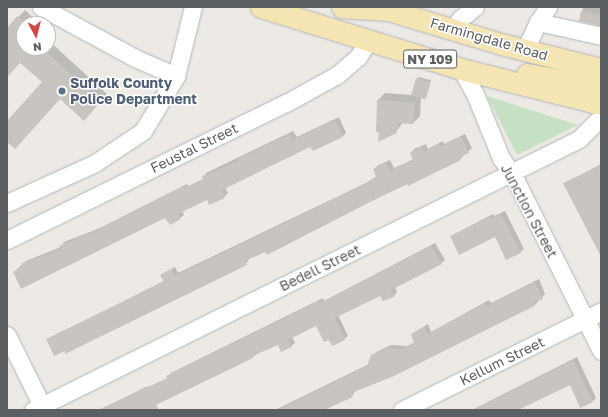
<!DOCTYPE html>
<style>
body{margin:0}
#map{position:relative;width:608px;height:417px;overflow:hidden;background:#edeae5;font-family:"Golos Text",sans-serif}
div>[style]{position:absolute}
.green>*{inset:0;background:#c6e1c4}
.shadow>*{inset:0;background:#0003}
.building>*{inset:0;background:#c8c5c1;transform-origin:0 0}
.roads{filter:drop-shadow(0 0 1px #b2b5b8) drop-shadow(0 0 1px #b2b5b8)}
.minor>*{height:17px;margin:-8.5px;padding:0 8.5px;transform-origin:8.5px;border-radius:8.5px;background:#fff}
.major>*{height:21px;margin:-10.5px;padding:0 10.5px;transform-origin:10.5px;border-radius:10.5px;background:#f4e5b2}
.dots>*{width:11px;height:11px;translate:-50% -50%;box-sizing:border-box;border:2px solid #fff;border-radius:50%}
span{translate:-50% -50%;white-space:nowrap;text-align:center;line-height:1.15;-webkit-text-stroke:3px #fff;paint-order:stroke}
.shield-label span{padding:1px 3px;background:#fff;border:1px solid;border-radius:3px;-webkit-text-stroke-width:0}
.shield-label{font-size:13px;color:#5c6063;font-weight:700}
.street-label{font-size:14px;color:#5c6063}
.service-label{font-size:14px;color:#4e5e75;font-weight:700}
.left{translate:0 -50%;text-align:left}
.frame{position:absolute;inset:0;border:8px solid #5c6063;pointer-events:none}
.north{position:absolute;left:16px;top:16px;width:40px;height:40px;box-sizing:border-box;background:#fff;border:1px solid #bebfc1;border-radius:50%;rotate:173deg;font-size:11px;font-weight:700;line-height:16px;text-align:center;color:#5c6063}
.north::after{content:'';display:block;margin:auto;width:14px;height:18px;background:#d34645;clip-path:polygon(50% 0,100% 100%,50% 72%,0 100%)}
</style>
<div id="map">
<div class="green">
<i style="clip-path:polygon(487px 96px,578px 125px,517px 155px)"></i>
</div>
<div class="shadow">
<i style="clip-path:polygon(583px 7px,601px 8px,601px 25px,580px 20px)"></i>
<i style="clip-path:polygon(25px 10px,40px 24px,24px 24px,24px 48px,48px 48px,48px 40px,107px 94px,90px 113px,60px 98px,7px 140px,7px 122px,43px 82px,20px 62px,7px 76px,7px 29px)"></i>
<i style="clip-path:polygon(418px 77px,431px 80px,426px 97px,421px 97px,420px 116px,413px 123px,403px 122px,396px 132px,377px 131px,378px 100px,385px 93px,412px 95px)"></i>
<i style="clip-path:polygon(339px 117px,346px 133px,343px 136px,311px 145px,225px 187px,228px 193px,224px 197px,207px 199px,182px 211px,184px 215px,180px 218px,165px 216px,14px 272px,26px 261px,61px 247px,64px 242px,100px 228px,187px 184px,188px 186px,204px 179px,206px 173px,293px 131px,297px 137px)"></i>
<i style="clip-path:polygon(465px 134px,472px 148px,460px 159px,249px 259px,246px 264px,65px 350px,48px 339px,164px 281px,162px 275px,175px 267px,178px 273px,366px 183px,377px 176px,374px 170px,377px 166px,390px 160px,394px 168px,414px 159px,411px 153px,414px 149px,426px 144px,428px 149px,443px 141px,444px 144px)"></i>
<i style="clip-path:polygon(601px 164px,601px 260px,601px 255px,564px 184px)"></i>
<i style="clip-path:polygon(505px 211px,524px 249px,520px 252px,495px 236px,451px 236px,493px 214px,494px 216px)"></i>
<i style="clip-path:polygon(435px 243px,445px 260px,441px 263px,395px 287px,397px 292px,394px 296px,383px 300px,380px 294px,338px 315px,348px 336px,344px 339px,329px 338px,316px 324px,292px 337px,295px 343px,291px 346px,279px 344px,256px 353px,142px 410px,98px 410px,168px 378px,171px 373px,323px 298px,324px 301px)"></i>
<i style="clip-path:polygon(539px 279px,545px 294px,534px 306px,355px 391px,352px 396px,324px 410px,275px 410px,369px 364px,376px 352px,391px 345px,407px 346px,415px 342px,412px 334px,428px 324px,431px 332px,489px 300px,491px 303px)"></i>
<i style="clip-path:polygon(577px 357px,596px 398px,593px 401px,570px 384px,517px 410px,472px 410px)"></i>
</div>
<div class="building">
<i style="clip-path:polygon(581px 11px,601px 16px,601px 26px,579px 21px)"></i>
<i style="clip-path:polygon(17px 16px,24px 22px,24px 48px,42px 48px,101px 101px,84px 121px,60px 99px,15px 149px,7px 142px,7px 121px,42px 82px,20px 63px,7px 77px,7px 28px)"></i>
<i style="left:416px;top:78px;width:15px;height:18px;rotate:16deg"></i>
<i style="clip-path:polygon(377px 100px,415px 103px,413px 124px,397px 123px,397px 133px,378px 142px,379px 132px,376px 132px)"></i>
<i style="clip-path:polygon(335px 120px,343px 137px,313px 151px,310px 147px,222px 190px,225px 198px,209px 205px,207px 200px,178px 214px,181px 219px,170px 225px,165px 218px,21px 289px,13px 272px,22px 267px,21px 264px,61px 249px,59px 246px,95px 231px,183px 186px,184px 188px,203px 180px,202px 176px,238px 161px,237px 159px,290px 134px,293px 140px)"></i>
<i style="clip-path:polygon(461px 136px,469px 153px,460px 157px,461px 160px,408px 186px,407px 183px,267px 255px,265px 252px,245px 261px,247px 265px,65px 354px,65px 351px,54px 356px,46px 339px,164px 282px,160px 275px,171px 269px,175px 276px,361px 186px,376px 177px,373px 169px,386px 163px,390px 171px,413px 160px,410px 153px,422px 147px,424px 152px,439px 144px,440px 147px)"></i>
<i style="clip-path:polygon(601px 165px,601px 257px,563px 183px)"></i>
<i style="clip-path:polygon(501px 214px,521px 253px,506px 260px,495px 237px,459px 255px,450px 236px,490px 217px,491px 219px)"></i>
<i style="clip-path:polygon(431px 246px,442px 264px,391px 290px,394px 297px,383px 301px,380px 296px,335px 318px,345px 340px,332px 346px,329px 340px,324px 342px,316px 326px,288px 340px,292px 347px,281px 352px,278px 345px,257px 354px,251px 359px,156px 405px,159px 410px,100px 410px,147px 386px,148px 388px,167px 379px,166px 376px,201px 359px,319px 301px,320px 303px)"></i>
<i style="clip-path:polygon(535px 282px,543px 299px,533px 303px,534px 306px,392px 377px,351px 393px,353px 397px,324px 410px,277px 410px,367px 366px,371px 355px,386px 348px,402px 349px,414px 343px,411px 334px,424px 327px,428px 334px,485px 303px,487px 306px)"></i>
<i style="clip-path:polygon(573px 360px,593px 402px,580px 408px,570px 385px,518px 410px,473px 410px)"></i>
</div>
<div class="roads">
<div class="minor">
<i style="left:41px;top:7px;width:107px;rotate:28.5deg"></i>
<i style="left:135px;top:58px;width:45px;rotate:23.7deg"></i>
<i style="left:538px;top:22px;width:18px;rotate:-56deg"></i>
<i style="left:453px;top:30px;width:13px;rotate:-58deg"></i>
<i style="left:460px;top:19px;width:19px;rotate:-39deg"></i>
<i style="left:525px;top:50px;width:31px;rotate:-65deg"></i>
<i style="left:538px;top:22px;width:65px;rotate:12.5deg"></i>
<i style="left:461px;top:69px;width:29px;rotate:61deg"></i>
<i style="left:475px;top:94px;width:69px;rotate:67.9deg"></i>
<i style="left:501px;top:158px;width:19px;rotate:54deg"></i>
<i style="left:512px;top:173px;width:199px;rotate:63.4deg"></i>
<i style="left:7px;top:203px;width:97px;rotate:-24.4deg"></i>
<i style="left:95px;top:163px;width:58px;rotate:-33.7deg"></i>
<i style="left:143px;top:131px;width:64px;rotate:-59deg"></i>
<i style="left:176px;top:76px;width:71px;rotate:-76.2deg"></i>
<i style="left:7px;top:240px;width:311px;rotate:-26.2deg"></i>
<i style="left:286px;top:103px;width:58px;rotate:-28.8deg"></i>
<i style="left:337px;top:75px;width:28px;rotate:-41deg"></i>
<i style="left:358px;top:57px;width:20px;rotate:-57deg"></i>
<i style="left:7px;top:335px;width:84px;rotate:63.7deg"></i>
<i style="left:33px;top:410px;width:610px;rotate:-26.4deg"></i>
<i style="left:579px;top:139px;width:31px;rotate:-45deg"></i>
<i style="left:402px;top:410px;width:222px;rotate:-26.4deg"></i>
</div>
<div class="major">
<i style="left:261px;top:7px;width:209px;rotate:17.2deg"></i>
<i style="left:461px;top:69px;width:144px;rotate:14deg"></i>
<i style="left:342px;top:7px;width:45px;rotate:3.8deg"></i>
<i style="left:378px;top:7px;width:128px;rotate:16.7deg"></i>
<i style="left:501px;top:44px;width:103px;rotate:14deg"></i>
<i style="left:527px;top:74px;width:75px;rotate:10deg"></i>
</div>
</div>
<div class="dots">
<i style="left:62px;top:91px;background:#5c6f8a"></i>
</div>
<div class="shield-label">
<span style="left:430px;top:59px">NY 109</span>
</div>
<div class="street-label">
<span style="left:489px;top:39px;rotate:16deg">Farmingdale Road</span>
<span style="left:194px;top:148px;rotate:-26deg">Feustal Street</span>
<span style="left:529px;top:211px;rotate:62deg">Junction Street</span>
<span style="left:320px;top:268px;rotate:-26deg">Bedell Street</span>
<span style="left:502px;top:361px;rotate:-26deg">Kellum Street</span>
</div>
<div class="service-label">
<span class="left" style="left:70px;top:91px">Suffolk County<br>Police Department</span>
</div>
<div class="frame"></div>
<div class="north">N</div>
</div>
